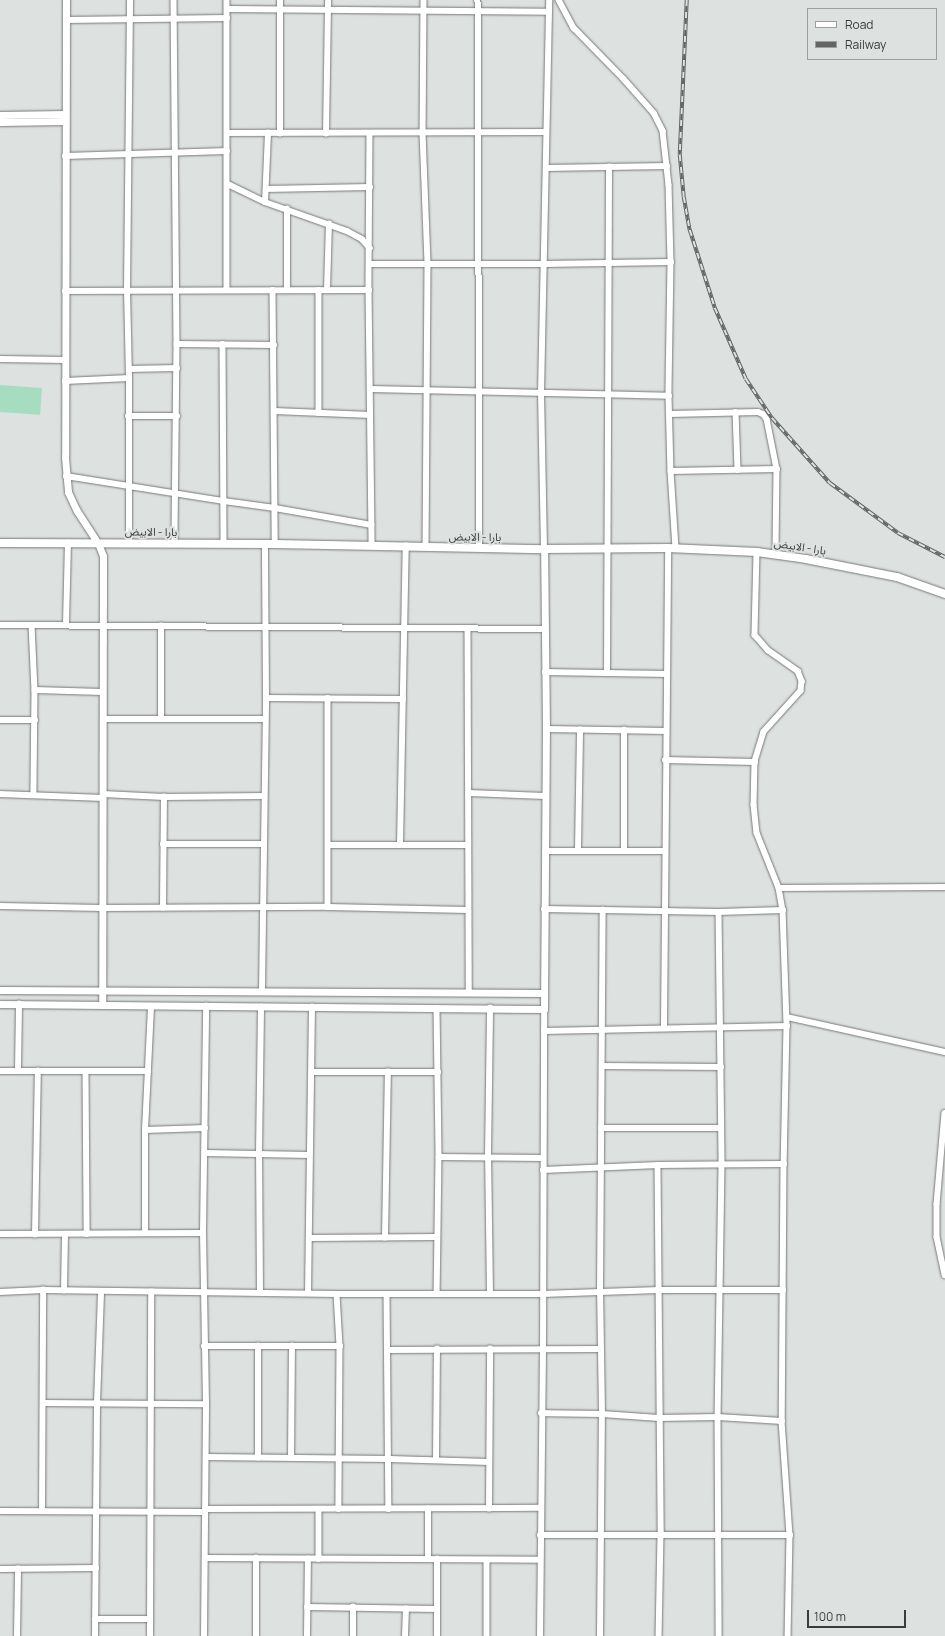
<!DOCTYPE html>
<meta charset="utf-8">
<style>
body{margin:0}
#map{position:relative;width:945px;height:1636px;overflow:hidden;background:#dde1df;font-family:Manrope,"Noto Sans Arabic",sans-serif}
div>[style]{position:absolute}
.green>*{inset:0;background:#a6ddc1;transform-origin:0 0}
.roads{filter:drop-shadow(0 0 1px #767977) drop-shadow(0 0 1px #767977)}
.street>*{height:5.5px;margin:-2.75px;padding:0 2.75px;transform-origin:2.75px;border-radius:2.75px;background:#fff}
.secondary>*{height:7px;margin:-3.5px;padding:0 3.5px;transform-origin:3.5px;border-radius:3.5px;background:#fff}
.primary>*{height:8px;margin:-4px;padding:0 4px;transform-origin:4px;border-radius:4px;background:#fff}
.rail>*{height:3.5px;margin-top:-1.75px;transform-origin:0;background:repeating-linear-gradient(90deg,#dde1df 0 6px,#636565 0 12px);box-sizing:border-box;border-block:1px solid #636565}
span{translate:-50% -50%;white-space:nowrap;text-align:center;line-height:1.15;-webkit-text-stroke:4px #dde1df;paint-order:stroke}
.street-label{font-size:11px;color:#3a3b3b}
.legend{position:absolute;left:807px;top:8px;width:130px;height:52px;box-sizing:border-box;background:#dde1df;border:1px solid #9c9f9d;margin:0;padding:5px 7px;list-style:none;font-size:12px;color:#3a3b3b}
.legend li{display:flex;align-items:center;gap:8px;height:20px}
.legend b{width:20px;border:1px solid #9c9f9d}
.scale{position:absolute;left:807px;top:1610px;width:99px;height:18px;box-sizing:border-box;border:2px solid #3a3b3b;border-top:0;padding-left:5px;font-size:12px;line-height:14px;white-space:nowrap;color:#3a3b3b;-webkit-text-stroke:3px #dde1df;paint-order:stroke}
</style>
<div id="map">
<div class="green">
<i style="left:0;top:385px;width:42px;height:27px;rotate:4deg"></i>
</div>
<div class="roads">
<div class="street">
<i style="left:174px;top:0;width:344px;rotate:89.5deg"></i>
<i style="left:177px;top:344px;width:200px;rotate:90.6deg"></i>
<i style="left:227px;top:0;width:289px;rotate:90deg"></i>
<i style="left:424px;top:0;width:133px;rotate:90.4deg"></i>
<i style="left:423px;top:133px;width:131px;rotate:87.8deg"></i>
<i style="left:428px;top:264px;width:283px;rotate:90.4deg"></i>
<i style="left:478px;top:0;width:548px;rotate:89.79deg"></i>
<i style="left:559px;top:0;width:32px;rotate:62deg"></i>
<i style="left:574px;top:28px;width:71px;rotate:45.6deg"></i>
<i style="left:624px;top:79px;width:45px;rotate:48.6deg"></i>
<i style="left:654px;top:113px;width:20px;rotate:63deg"></i>
<i style="left:663px;top:131px;width:54px;rotate:83.7deg"></i>
<i style="left:669px;top:185px;width:77px;rotate:88.5deg"></i>
<i style="left:671px;top:262px;width:134px;rotate:90.9deg"></i>
<i style="left:669px;top:396px;width:75px;rotate:88.5deg"></i>
<i style="left:671px;top:471px;width:77px;rotate:86.3deg"></i>
<i style="left:227px;top:9px;width:322px;rotate:0.5deg"></i>
<i style="left:66px;top:20px;width:161px;rotate:-0.7deg"></i>
<i style="left:228px;top:133px;width:318px;rotate:-0.2deg"></i>
<i style="left:370px;top:133px;width:157px;rotate:90.4deg"></i>
<i style="left:369px;top:290px;width:255px;rotate:89.3deg"></i>
<i style="left:280px;top:134px;width:134px;rotate:-90deg"></i>
<i style="left:326px;top:134px;width:134px;rotate:-89.1deg"></i>
<i style="left:65px;top:156px;width:162px;rotate:-1.8deg"></i>
<i style="left:546px;top:168px;width:121px;rotate:-0.9deg"></i>
<i style="left:228px;top:184px;width:41px;rotate:25.9deg"></i>
<i style="left:265px;top:202px;width:87px;rotate:19.5deg"></i>
<i style="left:347px;top:231px;width:17px;rotate:28deg"></i>
<i style="left:362px;top:239px;width:12px;rotate:48deg"></i>
<i style="left:266px;top:189px;width:104px;rotate:-1.1deg"></i>
<i style="left:265px;top:202px;width:69px;rotate:-87.5deg"></i>
<i style="left:370px;top:264px;width:174px"></i>
<i style="left:544px;top:264px;width:127px;rotate:-0.9deg"></i>
<i style="left:273px;top:290px;width:254px;rotate:89.5deg"></i>
<i style="left:287px;top:290px;width:81px;rotate:-90deg"></i>
<i style="left:319px;top:290px;width:123px;rotate:90deg"></i>
<i style="left:327px;top:290px;width:66px;rotate:-88.3deg"></i>
<i style="left:65px;top:291px;width:304px;rotate:-0.2deg"></i>
<i style="left:177px;top:344px;width:97px;rotate:0.6deg"></i>
<i style="left:223px;top:344px;width:200px;rotate:89.7deg"></i>
<i style="left:0;top:359px;width:64px;rotate:0.9deg"></i>
<i style="left:129px;top:369px;width:48px;rotate:-1.2deg"></i>
<i style="left:65px;top:381px;width:64px;rotate:-2.7deg"></i>
<i style="left:371px;top:389px;width:298px;rotate:1.3deg"></i>
<i style="left:275px;top:411px;width:95px;rotate:2.4deg"></i>
<i style="left:736px;top:412px;width:58px;rotate:88deg"></i>
<i style="left:670px;top:414px;width:88px;rotate:-1.3deg"></i>
<i style="left:758px;top:412px;width:5px;rotate:22deg"></i>
<i style="left:763px;top:414px;width:6px;rotate:51deg"></i>
<i style="left:767px;top:419px;width:51px;rotate:78.7deg"></i>
<i style="left:777px;top:469px;width:86px;rotate:90.7deg"></i>
<i style="left:128px;top:416px;width:49px"></i>
<i style="left:671px;top:471px;width:106px;rotate:-1.1deg"></i>
<i style="left:66px;top:476px;width:160px;rotate:9deg"></i>
<i style="left:224px;top:501px;width:51px;rotate:7.8deg"></i>
<i style="left:275px;top:508px;width:98px;rotate:9.9deg"></i>
<i style="left:129px;top:543px;width:165px;rotate:-90deg"></i>
<i style="left:129px;top:378px;width:88px;rotate:-91.3deg"></i>
<i style="left:127px;top:290px;width:290px;rotate:-89.4deg"></i>
<i style="left:544px;top:549px;width:156px;rotate:-91.1deg"></i>
<i style="left:541px;top:393px;width:393px;rotate:-88.8deg"></i>
<i style="left:757px;top:552px;width:83px;rotate:91.4deg"></i>
<i style="left:755px;top:635px;width:20px;rotate:49deg"></i>
<i style="left:768px;top:650px;width:37px;rotate:35deg"></i>
<i style="left:798px;top:671px;width:11px;rotate:68deg"></i>
<i style="left:802px;top:681px;width:10px;rotate:96deg"></i>
<i style="left:801px;top:691px;width:55px;rotate:132.1deg"></i>
<i style="left:764px;top:732px;width:31px;rotate:107deg"></i>
<i style="left:755px;top:762px;width:43px;rotate:91.3deg"></i>
<i style="left:754px;top:805px;width:28px;rotate:84deg"></i>
<i style="left:757px;top:833px;width:59px;rotate:68.2deg"></i>
<i style="left:779px;top:888px;width:22px;rotate:80deg"></i>
<i style="left:783px;top:910px;width:116px;rotate:88deg"></i>
<i style="left:787px;top:1026px;width:138px;rotate:91.2deg"></i>
<i style="left:784px;top:1164px;width:257px;rotate:90.4deg"></i>
<i style="left:782px;top:1421px;width:114px;rotate:86deg"></i>
<i style="left:790px;top:1535px;width:101px;rotate:91.1deg"></i>
<i style="left:66px;top:624px;width:81px;rotate:-88.6deg"></i>
<i style="left:0;top:625px;width:545px;rotate:0.42deg"></i>
<i style="left:32px;top:625px;width:65px;rotate:87.4deg"></i>
<i style="left:35px;top:690px;width:104px;rotate:90.6deg"></i>
<i style="left:468px;top:628px;width:364px;rotate:89.8deg"></i>
<i style="left:545px;top:672px;width:121px;rotate:0.9deg"></i>
<i style="left:607px;top:673px;width:506px;rotate:-89.77deg"></i>
<i style="left:35px;top:690px;width:67px;rotate:1.7deg"></i>
<i style="left:266px;top:698px;width:137px;rotate:0.4deg"></i>
<i style="left:328px;top:698px;width:209px;rotate:90deg"></i>
<i style="left:161px;top:718px;width:92px;rotate:-90deg"></i>
<i style="left:103px;top:719px;width:162px"></i>
<i style="left:0;top:720px;width:35px"></i>
<i style="left:546px;top:729px;width:120px;rotate:1deg"></i>
<i style="left:665px;top:760px;width:90px;rotate:1.3deg"></i>
<i style="left:469px;top:793px;width:76px;rotate:2.3deg"></i>
<i style="left:0;top:794px;width:103px;rotate:2.2deg"></i>
<i style="left:103px;top:794px;width:61px;rotate:2.8deg"></i>
<i style="left:164px;top:797px;width:100px;rotate:-0.6deg"></i>
<i style="left:163px;top:844px;width:101px"></i>
<i style="left:328px;top:845px;width:140px"></i>
<i style="left:400px;top:845px;width:299px;rotate:-88.9deg"></i>
<i style="left:578px;top:849px;width:119px;rotate:-89deg"></i>
<i style="left:624px;top:850px;width:120px;rotate:-90deg"></i>
<i style="left:545px;top:851px;width:119px"></i>
<i style="left:779px;top:888px;width:166px;rotate:-0.3deg"></i>
<i style="left:0;top:906px;width:102px;rotate:1.1deg"></i>
<i style="left:102px;top:908px;width:226px;rotate:-0.3deg"></i>
<i style="left:328px;top:907px;width:139px;rotate:1.2deg"></i>
<i style="left:163px;top:908px;width:111px;rotate:-89.5deg"></i>
<i style="left:544px;top:909px;width:175px;rotate:1deg"></i>
<i style="left:719px;top:912px;width:64px;rotate:-1.8deg"></i>
<i style="left:719px;top:912px;width:253px;rotate:89.3deg"></i>
<i style="left:722px;top:1165px;width:252px;rotate:90.9deg"></i>
<i style="left:718px;top:1417px;width:219px;rotate:89.7deg"></i>
<i style="left:262px;top:991px;width:293px;rotate:-89.2deg"></i>
<i style="left:266px;top:698px;width:154px;rotate:-90.4deg"></i>
<i style="left:437px;top:1008px;width:149px;rotate:89.2deg"></i>
<i style="left:439px;top:1157px;width:136px;rotate:90.8deg"></i>
<i style="left:787px;top:1017px;width:162px;rotate:12.5deg"></i>
<i style="left:664px;top:1028px;width:480px;rotate:-89.5deg"></i>
<i style="left:544px;top:1031px;width:243px;rotate:-1.2deg"></i>
<i style="left:602px;top:1066px;width:119px;rotate:0.5deg"></i>
<i style="left:18px;top:1070px;width:66px;rotate:-89.1deg"></i>
<i style="left:0;top:1071px;width:148px"></i>
<i style="left:86px;top:1072px;width:162px;rotate:89.6deg"></i>
<i style="left:312px;top:1072px;width:126px"></i>
<i style="left:945px;top:1113px;width:91px;rotate:95deg"></i>
<i style="left:937px;top:1204px;width:33px;rotate:90deg"></i>
<i style="left:937px;top:1237px;width:39px;rotate:78deg"></i>
<i style="left:601px;top:1128px;width:120px"></i>
<i style="left:145px;top:1130px;width:60px;rotate:-1.9deg"></i>
<i style="left:205px;top:1153px;width:104px;rotate:1.1deg"></i>
<i style="left:439px;top:1157px;width:104px;rotate:0.6deg"></i>
<i style="left:658px;top:1165px;width:370px;rotate:89.5deg"></i>
<i style="left:661px;top:1535px;width:101px;rotate:91.1deg"></i>
<i style="left:543px;top:1170px;width:115px;rotate:-2.5deg"></i>
<i style="left:658px;top:1165px;width:126px;rotate:-0.5deg"></i>
<i style="left:145px;top:1233px;width:103px;rotate:-90deg"></i>
<i style="left:145px;top:1130px;width:123px;rotate:-87.2deg"></i>
<i style="left:0;top:1234px;width:203px;rotate:-0.3deg"></i>
<i style="left:35px;top:1235px;width:164px;rotate:-89deg"></i>
<i style="left:310px;top:1238px;width:127px;rotate:-0.5deg"></i>
<i style="left:385px;top:1238px;width:166px;rotate:-89deg"></i>
<i style="left:64px;top:1291px;width:56px;rotate:-89deg"></i>
<i style="left:0;top:1292px;width:43px;rotate:-2.7deg"></i>
<i style="left:43px;top:1290px;width:294px;rotate:0.8deg"></i>
<i style="left:337px;top:1294px;width:206px"></i>
<i style="left:543px;top:1294px;width:116px;rotate:-2deg"></i>
<i style="left:659px;top:1290px;width:124px"></i>
<i style="left:260px;top:1292px;width:139px;rotate:-90.4deg"></i>
<i style="left:259px;top:1153px;width:146px;rotate:-89.2deg"></i>
<i style="left:308px;top:1293px;width:286px;rotate:-89.2deg"></i>
<i style="left:337px;top:1294px;width:52px;rotate:86.7deg"></i>
<i style="left:340px;top:1346px;width:163px;rotate:90.4deg"></i>
<i style="left:387px;top:1294px;width:215px;rotate:89.5deg"></i>
<i style="left:490px;top:1294px;width:138px;rotate:-90.8deg"></i>
<i style="left:488px;top:1156px;width:148px;rotate:-89.2deg"></i>
<i style="left:204px;top:1346px;width:136px"></i>
<i style="left:387px;top:1350px;width:213px;rotate:-0.3deg"></i>
<i style="left:43px;top:1403px;width:163px;rotate:0.4deg"></i>
<i style="left:541px;top:1413px;width:61px;rotate:0.9deg"></i>
<i style="left:602px;top:1414px;width:57px;rotate:4deg"></i>
<i style="left:659px;top:1418px;width:59px;rotate:-1deg"></i>
<i style="left:718px;top:1417px;width:64px;rotate:3.6deg"></i>
<i style="left:206px;top:1457px;width:184px;rotate:0.6deg"></i>
<i style="left:390px;top:1459px;width:99px;rotate:1.7deg"></i>
<i style="left:258px;top:1458px;width:112px;rotate:-90deg"></i>
<i style="left:291px;top:1458px;width:112px;rotate:-89.5deg"></i>
<i style="left:436px;top:1460px;width:111px;rotate:-89.5deg"></i>
<i style="left:205px;top:1509px;width:336px;rotate:-0.2deg"></i>
<i style="left:319px;top:1509px;width:50px;rotate:90deg"></i>
<i style="left:489px;top:1509px;width:160px;rotate:-89.6deg"></i>
<i style="left:0;top:1511px;width:205px;rotate:0.3deg"></i>
<i style="left:42px;top:1511px;width:221px;rotate:-89.7deg"></i>
<i style="left:540px;top:1535px;width:250px"></i>
<i style="left:205px;top:1558px;width:335px;rotate:0.3deg"></i>
<i style="left:428px;top:1559px;width:50px;rotate:-90deg"></i>
<i style="left:487px;top:1560px;width:76px;rotate:90deg"></i>
<i style="left:0;top:1569px;width:96px;rotate:-0.6deg"></i>
<i style="left:307px;top:1607px;width:130px;rotate:0.9deg"></i>
<i style="left:95px;top:1619px;width:55px"></i>
<i style="left:17px;top:1636px;width:67px;rotate:-89.1deg"></i>
<i style="left:95px;top:1636px;width:233px;rotate:-89.5deg"></i>
<i style="left:97px;top:1403px;width:111px;rotate:-87.9deg"></i>
<i style="left:150px;top:1636px;width:344px;rotate:-89.8deg"></i>
<i style="left:204px;top:1636px;width:232px;rotate:-89.5deg"></i>
<i style="left:206px;top:1404px;width:171px;rotate:-91deg"></i>
<i style="left:203px;top:1233px;width:227px;rotate:-89.2deg"></i>
<i style="left:256px;top:1636px;width:78px;rotate:-90deg"></i>
<i style="left:307px;top:1636px;width:77px;rotate:-89.3deg"></i>
<i style="left:353px;top:1636px;width:29px;rotate:-90deg"></i>
<i style="left:405px;top:1636px;width:27px;rotate:-88deg"></i>
<i style="left:437px;top:1636px;width:77px;rotate:-90deg"></i>
<i style="left:540px;top:1636px;width:287px;rotate:-89.4deg"></i>
<i style="left:543px;top:1349px;width:340px;rotate:-89.8deg"></i>
<i style="left:600px;top:1636px;width:222px;rotate:-89.5deg"></i>
<i style="left:602px;top:1414px;width:121px;rotate:-90.9deg"></i>
<i style="left:600px;top:1293px;width:383px;rotate:-89.6deg"></i>
</div>
<div class="secondary">
<i style="left:66px;top:0;width:457px;rotate:90.1deg"></i>
<i style="left:65px;top:457px;width:35px;rotate:85deg"></i>
<i style="left:68px;top:492px;width:21px;rotate:65deg"></i>
<i style="left:77px;top:511px;width:38px;rotate:57deg"></i>
<i style="left:98px;top:543px;width:14px;rotate:69deg"></i>
<i style="left:103px;top:556px;width:449px;rotate:90.1deg"></i>
<i style="left:0;top:115px;width:65px;rotate:-0.9deg"></i>
<i style="left:0;top:122px;width:65px;rotate:-0.9deg"></i>
<i style="left:0;top:990px;width:544px;rotate:0.32deg"></i>
<i style="left:0;top:1004px;width:544px;rotate:0.53deg"></i>
<i style="left:544px;top:1009px;width:280px;rotate:-89.6deg"></i>
<i style="left:546px;top:729px;width:180px;rotate:-90.6deg"></i>
</div>
<div class="primary">
<i style="left:0;top:543px;width:275px;rotate:0.2deg"></i>
<i style="left:275px;top:544px;width:269px;rotate:1.1deg"></i>
<i style="left:544px;top:549px;width:124px;rotate:-0.5deg"></i>
<i style="left:668px;top:548px;width:89px;rotate:2.6deg"></i>
<i style="left:757px;top:552px;width:49px;rotate:8.1deg"></i>
<i style="left:806px;top:559px;width:93px;rotate:11.2deg"></i>
<i style="left:897px;top:577px;width:51px;rotate:19.5deg"></i>
</div>
</div>
<div class="rail">
<i style="left:687px;top:0;width:155px;rotate:92.6deg"></i>
<i style="left:680px;top:155px;width:42px;rotate:84.6deg"></i>
<i style="left:684px;top:197px;width:34px;rotate:80deg"></i>
<i style="left:690px;top:230px;width:82px;rotate:72.2deg"></i>
<i style="left:715px;top:308px;width:77px;rotate:66.4deg"></i>
<i style="left:746px;top:379px;width:47px;rotate:56.3deg"></i>
<i style="left:772px;top:418px;width:87px;rotate:48.3deg"></i>
<i style="left:830px;top:483px;width:84px;rotate:36.3deg"></i>
<i style="left:898px;top:533px;width:53px;rotate:27.1deg"></i>
</div>
<div class="street-label">
<span style="left:151px;top:532px;rotate:1deg">بارا - الابيض</span>
<span style="left:475px;top:537px;rotate:1deg">بارا - الابيض</span>
<span style="left:800px;top:547px;rotate:9deg">بارا - الابيض</span>
</div>
<ul class="legend">
<li><b style="height:5px;background:#fff"></b>Road</li>
<li><b style="height:5px;background:#636565"></b>Railway</li>
</ul>
<div class="scale">100 m</div>
</div>
